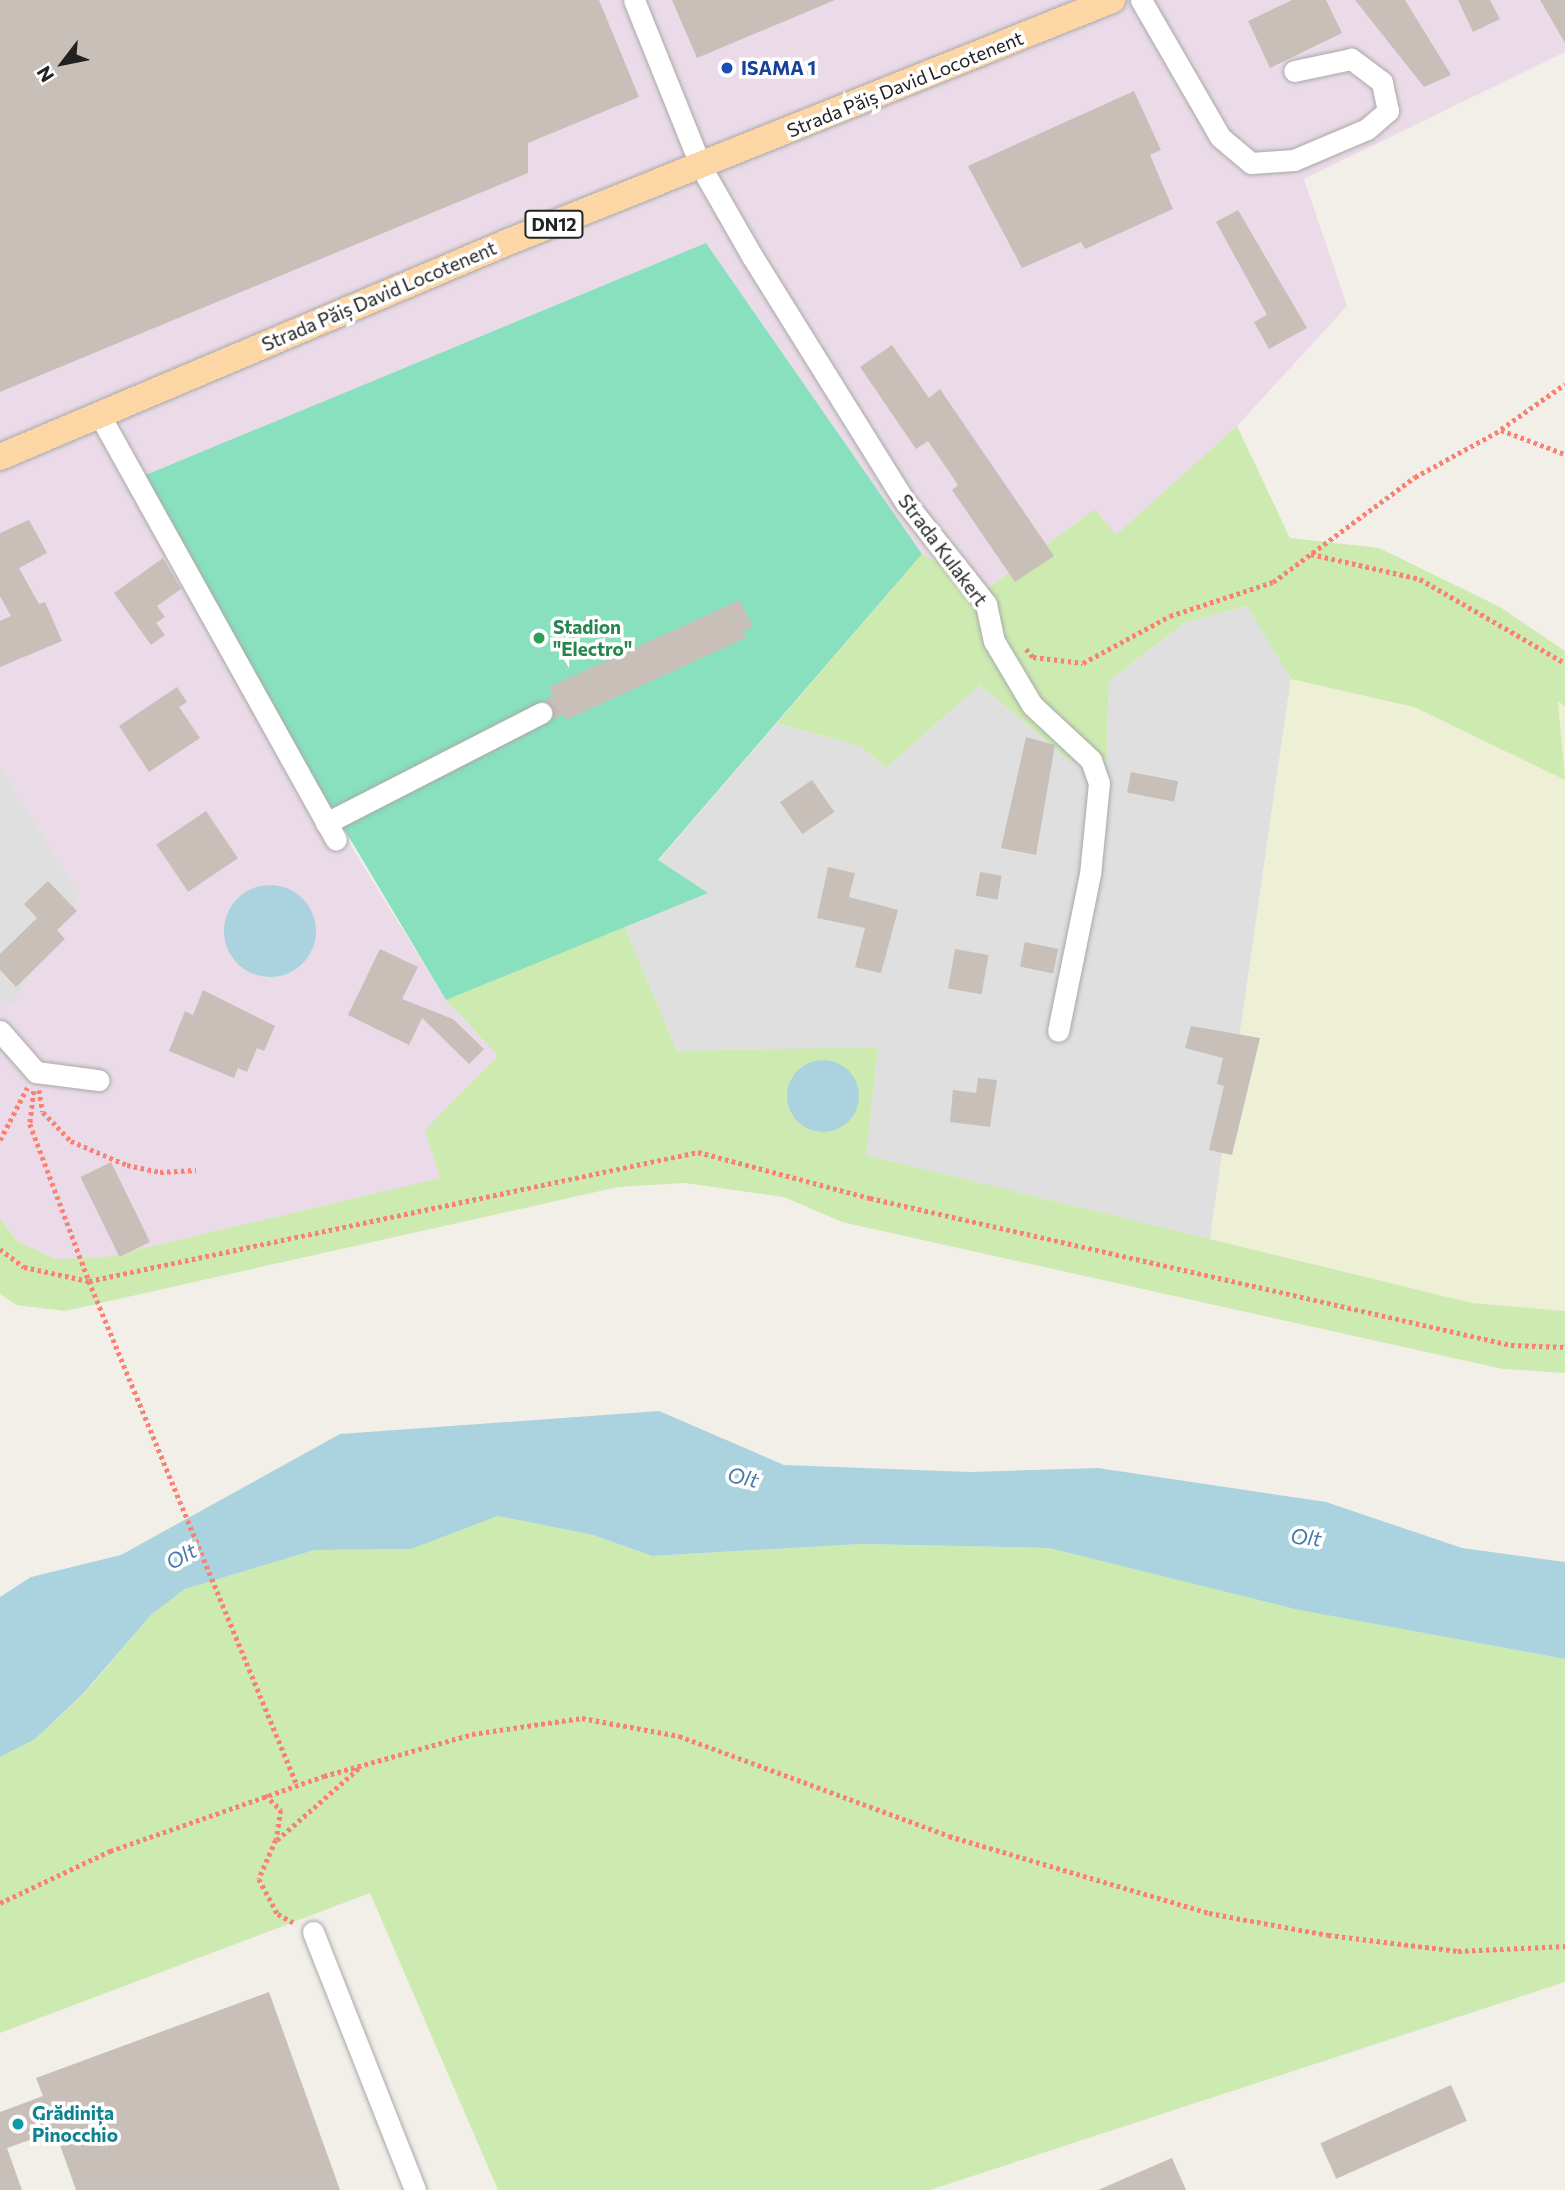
<!DOCTYPE html>
<meta charset="utf-8">
<style>
body{margin:0}
#map{position:relative;width:1565px;height:2190px;overflow:hidden;background:#f2efe9;font-family:Commissioner,sans-serif}
div>[style]{position:absolute}
.residential>*{inset:0;background:#e0dfdf}
.industrial>*{inset:0;background:#ebdbe8}
.farmland>*{inset:0;background:#eef0d5}
.grass>*{inset:0;background:#cdebb0}
.pitch>*{inset:0;background:#88e0be}
.water>*{inset:0;background:#aad3df}
.round{border-radius:50%}
.building>*{inset:0;background:#c7bfb8;transform-origin:0 0}
.path>*{height:4.5px;margin-top:-2.25px;transform-origin:0;background:repeating-linear-gradient(90deg,#fa8072 0 3.5px,transparent 0 7px)}
.roads{filter:drop-shadow(0 0 2px #a9a9a9) drop-shadow(0 0 2px #a9a9a9)}
.minor>*{height:21px;margin:-10.5px;padding:0 10.5px;transform-origin:10.5px;border-radius:10.5px;background:#fff}
.major>*{height:26px;margin:-13px;padding:0 13px;transform-origin:13px;border-radius:13px;background:#fcd6a4}
.dots>*{width:19px;height:19px;translate:-50% -50%;box-sizing:border-box;border:4px solid #fff;border-radius:50%}
span{translate:-50% -50%;white-space:nowrap;text-align:center;line-height:1.15;-webkit-text-stroke:7px #fff;paint-order:stroke}
.shield-label span{padding:2px 5px;background:#fff;border:2px solid;border-radius:5px;-webkit-text-stroke-width:0}
.shield-label{font-size:18px;color:#222;font-weight:700}
.transit-label{font-size:19px;color:#164399;font-weight:700}
.left{translate:0 -50%;text-align:left}
.street-label{font-size:19px;color:#222}
.leisure-label{font-size:19px;color:#27864d;font-weight:700}
.culture-label{font-size:19px;color:#0d838f;font-weight:700}
.water-label{font-size:21px;color:#4a7aab;font-style:italic}
.north{position:absolute;left:28px;top:28px;width:70px;height:70px;-webkit-text-stroke:5px #fff;paint-order:stroke;rotate:238deg;font-size:19px;font-weight:700;line-height:28px;text-align:center;color:#222}
.north::after{content:'';display:block;margin:auto;width:24px;height:32px;background:#222;clip-path:polygon(50% 0,100% 100%,50% 72%,0 100%)}
</style>
<div id="map">
<div class="residential">
<i style="clip-path:polygon(1248px 606px,1291px 679px,1210px 1239px,865px 1155px,878px 1048px,677px 1051px,624px 925px,708px 893px,658px 861px,777px 723px,860px 746px,886px 768px,980px 685px,1069px 760px,1106px 767px,1109px 681px,1184px 623px)"></i>
<i style="clip-path:polygon(0 766px,81px 895px,11px 1008px,0 998px)"></i>
</div>
<div class="industrial">
<i style="clip-path:polygon(0 0,1565px 0,1565px 52px,1304px 179px,1347px 306px,1237px 426px,1116px 536px,1095px 509px,988px 588px,922px 554px,706px 243px,329px 810px,446px 1000px,499px 1056px,426px 1130px,441px 1178px,106px 1257px,56px 1259px,17px 1241px,0 1218px,0 998px,11px 1008px,81px 895px,0 766px)"></i>
</div>
<div class="farmland">
<i style="clip-path:polygon(1291px 679px,1414px 707px,1564px 780px,1558px 699px,1565px 706px,1565px 1311px,1472px 1303px,1210px 1239px)"></i>
</div>
<div class="grass">
<i style="clip-path:polygon(1237px 426px,1290px 538px,1379px 548px,1500px 607px,1565px 651px,1565px 706px,1558px 701px,1565px 780px,1414px 707px,1291px 679px,1247px 606px,1184px 623px,1109px 681px,1106px 767px,1069px 760px,980px 685px,886px 768px,860px 746px,777px 723px,922px 554px,988px 588px,1095px 509px,1116px 535px)"></i>
<i style="clip-path:polygon(624px 925px,677px 1051px,878px 1047px,866px 1155px,1472px 1303px,1565px 1311px,1565px 1373px,1503px 1369px,842px 1222px,784px 1197px,685px 1183px,618px 1187px,65px 1311px,16px 1305px,0 1294px,0 1218px,17px 1241px,56px 1259px,106px 1257px,440px 1178px,425px 1130px,498px 1056px,446px 1000px)"></i>
<i style="clip-path:polygon(498px 1516px,593px 1535px,652px 1556px,861px 1544px,1049px 1548px,1300px 1610px,1565px 1659px,1565px 1982px,930px 2190px,498px 2190px,370px 1893px,0 2033px,0 1757px,35px 1739px,83px 1695px,151px 1615px,185px 1589px,315px 1550px,410px 1549px)"></i>
</div>
<div class="pitch">
<i style="clip-path:polygon(706px 243px,922px 554px,658px 860px,708px 893px,446px 1000px,136px 479px)"></i>
</div>
<div class="water">
<i class="round" style="left:224px;top:885px;width:92px;height:92px"></i>
<i class="round" style="left:787px;top:1060px;width:72px;height:72px"></i>
<i style="clip-path:polygon(659px 1411px,784px 1465px,970px 1472px,1098px 1468px,1326px 1502px,1462px 1548px,1565px 1562px,1565px 1659px,1299px 1610px,1049px 1548px,861px 1544px,652px 1556px,593px 1535px,498px 1516px,411px 1549px,315px 1550px,185px 1589px,151px 1615px,82px 1695px,35px 1739px,0 1757px,0 1597px,31px 1577px,121px 1555px,340px 1434px)"></i>
</div>
<div class="building">
<i style="clip-path:polygon(0 0,599px 0,639px 97px,528px 143px,528px 173px,0 392px)"></i>
<i style="clip-path:polygon(672px 0,835px 0,697px 58px)"></i>
<i style="clip-path:polygon(1292px 0,1326px 0,1342px 33px,1270px 68px,1248px 21px)"></i>
<i style="clip-path:polygon(1355px 0,1405px 0,1451px 75px,1424px 87px)"></i>
<i style="clip-path:polygon(1458px 0,1490px 0,1500px 19px,1473px 32px)"></i>
<i style="clip-path:polygon(1540px 0,1565px 0,1565px 43px)"></i>
<i style="clip-path:polygon(1134px 91px,1161px 150px,1150px 155px,1173px 209px,1085px 249px,1081px 242px,1022px 268px,968px 166px)"></i>
<i style="clip-path:polygon(1238px 210px,1307px 328px,1269px 349px,1254px 322px,1267px 315px,1216px 222px)"></i>
<i style="clip-path:polygon(892px 345px,929px 398px,940px 389px,1054px 556px,1015px 582px,952px 490px,958px 485px,928px 441px,916px 449px,860px 367px)"></i>
<i style="clip-path:polygon(29px 520px,47px 553px,19px 568px,39px 604px,45px 602px,62px 641px,0 667px,0 621px,11px 616px,0 596px,0 533px)"></i>
<i style="clip-path:polygon(163px 558px,181px 589px,157px 606px,165px 617px,156px 623px,165px 635px,151px 645px,114px 593px)"></i>
<i style="clip-path:polygon(740px 600px,753px 627px,743px 631px,746px 638px,566px 720px,564px 714px,554px 719px,545px 699px,553px 695px,549px 687px)"></i>
<i style="clip-path:polygon(177px 687px,187px 702px,179px 707px,200px 738px,149px 772px,119px 726px)"></i>
<i style="clip-path:polygon(1026px 737px,1055px 745px,1036px 855px,1001px 848px)"></i>
<i style="left:1131px;top:772px;width:48px;height:21px;rotate:11deg"></i>
<i style="left:812px;top:780px;width:39px;height:39px;rotate:55deg"></i>
<i style="left:206px;top:811px;width:57px;height:60px;rotate:56deg"></i>
<i style="clip-path:polygon(828px 867px,855px 873px,849px 897px,898px 910px,881px 973px,855px 967px,865px 928px,817px 918px)"></i>
<i style="left:980px;top:872px;width:22px;height:24px;rotate:10deg"></i>
<i style="clip-path:polygon(48px 881px,77px 911px,57px 930px,65px 939px,16px 987px,0 970px,0 954px,37px 918px,24px 904px)"></i>
<i style="left:1025px;top:942px;width:34px;height:25px;rotate:12deg"></i>
<i style="clip-path:polygon(380px 949px,418px 967px,402px 999px,453px 1019px,484px 1049px,469px 1064px,422px 1018px,409px 1045px,348px 1015px)"></i>
<i style="left:955px;top:949px;width:34px;height:40px;rotate:10deg"></i>
<i style="clip-path:polygon(203px 990px,275px 1026px,264px 1051px,257px 1048px,247px 1072px,238px 1068px,234px 1078px,169px 1051px,185px 1011px,193px 1015px)"></i>
<i style="clip-path:polygon(1191px 1026px,1260px 1038px,1232px 1155px,1209px 1150px,1224px 1086px,1217px 1084px,1223px 1058px,1185px 1048px)"></i>
<i style="clip-path:polygon(978px 1078px,997px 1080px,990px 1127px,950px 1122px,953px 1090px,976px 1093px)"></i>
<i style="left:111px;top:1162px;width:89px;height:34px;rotate:64deg"></i>
<i style="clip-path:polygon(269px 1992px,340px 2190px,76px 2190px,55px 2131px,7px 2148px,22px 2190px,0 2190px,0 2112px,43px 2096px,36px 2078px)"></i>
<i style="left:1451px;top:2085px;width:39px;height:143px;rotate:66deg"></i>
<i style="clip-path:polygon(1172px 2158px,1186px 2190px,1098px 2190px)"></i>
</div>
<div class="path">
<i style="left:1501px;top:429px;width:78px;rotate:-35.1deg"></i>
<i style="left:1311px;top:554px;width:112px;rotate:12.9deg"></i>
<i style="left:1420px;top:579px;width:168px;rotate:30.1deg"></i>
<i style="left:1026px;top:649px;width:11px;rotate:49deg"></i>
<i style="left:1033px;top:657px;width:50px;rotate:6.8deg"></i>
<i style="left:1083px;top:663px;width:99px;rotate:-28.4deg"></i>
<i style="left:1170px;top:616px;width:108px;rotate:-18.3deg"></i>
<i style="left:1273px;top:582px;width:177px;rotate:-36.5deg"></i>
<i style="left:1415px;top:477px;width:98px;rotate:-28.7deg"></i>
<i style="left:1501px;top:430px;width:68px;rotate:20.6deg"></i>
<i style="left:39px;top:1090px;width:22px;rotate:80deg"></i>
<i style="left:43px;top:1112px;width:40px;rotate:46deg"></i>
<i style="left:71px;top:1141px;width:61px;rotate:23.2deg"></i>
<i style="left:127px;top:1165px;width:34px;rotate:12deg"></i>
<i style="left:160px;top:1172px;width:36px;rotate:-3deg"></i>
<i style="left:34px;top:1091px;width:33px;rotate:97deg"></i>
<i style="left:30px;top:1124px;width:168px;rotate:69.4deg"></i>
<i style="left:89px;top:1281px;width:545px;rotate:67.57deg"></i>
<i style="left:0;top:1140px;width:59px;rotate:-62.6deg"></i>
<i style="left:0;top:1249px;width:30px;rotate:37deg"></i>
<i style="left:24px;top:1267px;width:66px;rotate:12.2deg"></i>
<i style="left:89px;top:1281px;width:623px;rotate:-11.96deg"></i>
<i style="left:698px;top:1152px;width:178px;rotate:15deg"></i>
<i style="left:870px;top:1198px;width:658px;rotate:12.92deg"></i>
<i style="left:1511px;top:1345px;width:54px;rotate:2.1deg"></i>
<i style="left:265px;top:1795px;width:22px;rotate:43deg"></i>
<i style="left:281px;top:1810px;width:30px;rotate:99deg"></i>
<i style="left:276px;top:1840px;width:43px;rotate:113.6deg"></i>
<i style="left:259px;top:1879px;width:40px;rotate:62deg"></i>
<i style="left:278px;top:1914px;width:21px;rotate:29deg"></i>
<i style="left:277px;top:1840px;width:111px;rotate:-41.3deg"></i>
<i style="left:0;top:1903px;width:122px;rotate:-25.3deg"></i>
<i style="left:110px;top:1851px;width:227px;rotate:-19.3deg"></i>
<i style="left:324px;top:1776px;width:154px;rotate:-15.8deg"></i>
<i style="left:472px;top:1734px;width:111px;rotate:-8.3deg"></i>
<i style="left:582px;top:1718px;width:99px;rotate:10.5deg"></i>
<i style="left:679px;top:1736px;width:288px;rotate:20.3deg"></i>
<i style="left:949px;top:1836px;width:271px;rotate:16.5deg"></i>
<i style="left:1209px;top:1913px;width:121px;rotate:10.5deg"></i>
<i style="left:1328px;top:1935px;width:131px;rotate:7deg"></i>
<i style="left:1458px;top:1951px;width:107px;rotate:-2.7deg"></i>
</div>
<div class="roads">
<div class="minor">
<i style="left:634px;top:0;width:180px;rotate:68.1deg"></i>
<i style="left:701px;top:167px;width:103px;rotate:60.2deg"></i>
<i style="left:752px;top:256px;width:291px;rotate:58.1deg"></i>
<i style="left:906px;top:503px;width:129px;rotate:51.6deg"></i>
<i style="left:986px;top:604px;width:38px;rotate:78deg"></i>
<i style="left:994px;top:641px;width:74px;rotate:59.3deg"></i>
<i style="left:1032px;top:705px;width:81px;rotate:43deg"></i>
<i style="left:1091px;top:760px;width:24px;rotate:71deg"></i>
<i style="left:1099px;top:783px;width:91px;rotate:95.6deg"></i>
<i style="left:1090px;top:874px;width:160px;rotate:101.5deg"></i>
<i style="left:1141px;top:0;width:158px;rotate:60deg"></i>
<i style="left:1220px;top:137px;width:40px;rotate:40deg"></i>
<i style="left:1251px;top:163px;width:43px;rotate:-4deg"></i>
<i style="left:1294px;top:160px;width:79px;rotate:-23deg"></i>
<i style="left:1367px;top:129px;width:28px;rotate:-41deg"></i>
<i style="left:1388px;top:111px;width:30px;rotate:-102deg"></i>
<i style="left:1382px;top:82px;width:39px;rotate:-143deg"></i>
<i style="left:1351px;top:59px;width:58px;rotate:168.1deg"></i>
<i style="left:99px;top:414px;width:487px;rotate:60.9deg"></i>
<i style="left:326px;top:823px;width:242px;rotate:-27.1deg"></i>
<i style="left:0;top:1031px;width:55px;rotate:48.7deg"></i>
<i style="left:36px;top:1072px;width:63px;rotate:7.4deg"></i>
<i style="left:313px;top:1932px;width:277px;rotate:68.4deg"></i>
</div>
<div class="major">
<i style="left:0;top:457px;width:552px;rotate:-22.94deg"></i>
<i style="left:508px;top:242px;width:651px;rotate:-21.83deg"></i>
</div>
</div>
<div class="dots">
<i style="left:727px;top:68px;background:#1a4fb4"></i>
<i style="left:539px;top:638px;background:#2e9e5b"></i>
<i style="left:18px;top:2124px;background:#0f9aa8"></i>
</div>
<div class="shield-label">
<span style="left:554px;top:224px">DN12</span>
</div>
<div class="transit-label">
<span class="left" style="left:741px;top:68px">ISAMA 1</span>
</div>
<div class="street-label">
<span style="left:905px;top:84px;rotate:-22deg">Strada Păiș David Locotenent</span>
<span style="left:379px;top:296px;rotate:-23deg">Strada Păiș David Locotenent</span>
<span style="left:943px;top:550px;rotate:53deg">Strada Kulakert</span>
</div>
<div class="leisure-label">
<span class="left" style="left:553px;top:638px">Stadion<br>"Electro"</span>
</div>
<div class="culture-label">
<span class="left" style="left:32px;top:2124px">Grădinița<br>Pinocchio</span>
</div>
<div class="water-label">
<span style="left:743px;top:1477px;rotate:12deg">Olt</span>
<span style="left:1306px;top:1537px;rotate:6deg">Olt</span>
<span style="left:181px;top:1556px;rotate:-29deg">Olt</span>
</div>
<div class="north">N</div>
</div>
